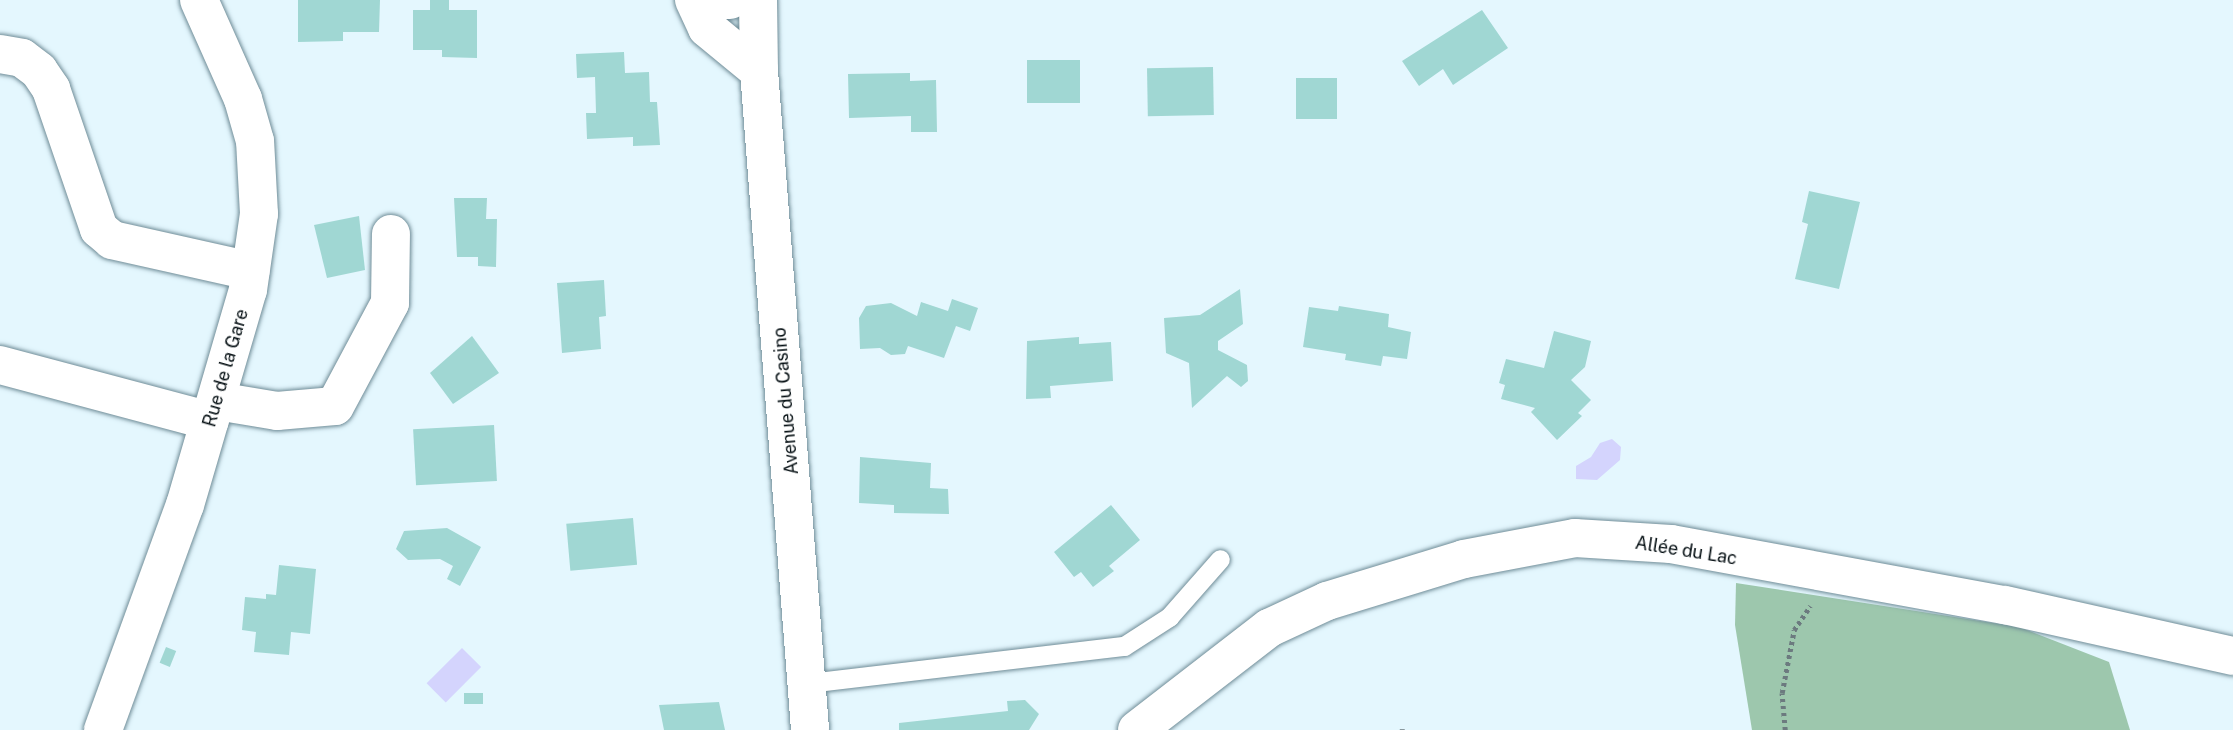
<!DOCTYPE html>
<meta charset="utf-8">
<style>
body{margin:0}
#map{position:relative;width:2233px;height:730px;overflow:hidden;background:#e4f7fe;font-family:"Public Sans",sans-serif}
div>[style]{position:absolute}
.forest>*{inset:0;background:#9dc7ad}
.water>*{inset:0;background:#d4d4fd;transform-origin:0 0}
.building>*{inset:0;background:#a0d7d3;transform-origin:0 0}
.path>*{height:4.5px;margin-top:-2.25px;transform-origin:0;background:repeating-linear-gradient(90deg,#6c7a7f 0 3.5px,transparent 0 7px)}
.roads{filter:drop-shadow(0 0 2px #6f8c97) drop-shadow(0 0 2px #6f8c97)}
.service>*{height:19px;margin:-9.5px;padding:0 9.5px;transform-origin:9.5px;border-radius:9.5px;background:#fff}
.minor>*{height:38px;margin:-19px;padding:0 19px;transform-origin:19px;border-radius:19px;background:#fff}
.tertiary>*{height:38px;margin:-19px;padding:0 19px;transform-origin:19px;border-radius:19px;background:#fff}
.primary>*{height:38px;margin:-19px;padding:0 19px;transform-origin:19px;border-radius:19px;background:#fff}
span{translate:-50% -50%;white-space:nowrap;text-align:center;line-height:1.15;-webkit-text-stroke:5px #fff;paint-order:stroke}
.street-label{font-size:18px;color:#050f13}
</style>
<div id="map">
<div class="forest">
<i style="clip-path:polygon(1736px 583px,2019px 627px,2109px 662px,2130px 730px,1752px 730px,1735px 625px)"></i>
</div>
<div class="water">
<i style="clip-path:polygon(1612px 439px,1621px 447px,1620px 460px,1597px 480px,1576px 479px,1576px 466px,1591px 457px,1600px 443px)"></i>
<i style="left:462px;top:648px;width:27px;height:50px;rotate:45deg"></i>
</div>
<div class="building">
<i style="clip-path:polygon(298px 0,380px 0,379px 32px,343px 32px,343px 41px,298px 42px)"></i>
<i style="clip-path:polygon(430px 0,449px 0,449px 10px,477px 10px,477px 58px,442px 57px,442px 50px,413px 50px,413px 10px,430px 10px)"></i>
<i style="clip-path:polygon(1482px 10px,1508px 48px,1453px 85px,1443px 69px,1419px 86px,1402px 61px)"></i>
<i style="clip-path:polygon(624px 52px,625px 73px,649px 72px,650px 102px,657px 102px,660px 145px,633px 146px,633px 137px,587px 139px,586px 113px,596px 113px,595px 77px,577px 78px,576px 54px)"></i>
<i style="left:1027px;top:60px;width:53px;height:43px"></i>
<i style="left:1213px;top:67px;width:48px;height:66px;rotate:89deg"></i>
<i style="clip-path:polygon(910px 73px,910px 81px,936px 80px,937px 132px,911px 132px,911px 116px,849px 118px,848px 74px)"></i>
<i style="left:1296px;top:78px;width:41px;height:41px"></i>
<i style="clip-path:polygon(1809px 191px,1860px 202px,1839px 289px,1795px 279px,1808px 224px,1802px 222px)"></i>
<i style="clip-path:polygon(454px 198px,487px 198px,486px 219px,497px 219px,496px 267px,478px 266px,478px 257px,457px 257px)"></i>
<i style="clip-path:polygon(359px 216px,365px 270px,327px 278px,314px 225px)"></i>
<i style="clip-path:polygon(604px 280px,606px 316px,599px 317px,601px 349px,562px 353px,557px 283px)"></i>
<i style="clip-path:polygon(1240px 289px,1243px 324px,1218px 341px,1218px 350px,1247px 365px,1248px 381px,1241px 387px,1227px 376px,1192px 408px,1189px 363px,1166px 353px,1164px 318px,1200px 315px)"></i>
<i style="clip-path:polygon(952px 299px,978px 308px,970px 331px,956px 326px,944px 358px,908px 346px,905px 354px,891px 355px,880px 348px,860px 349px,859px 318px,866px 306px,891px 303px,917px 316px,921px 302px,948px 311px)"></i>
<i style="clip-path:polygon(1339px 306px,1389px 314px,1388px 327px,1411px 332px,1407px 359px,1383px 356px,1381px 366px,1345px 360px,1346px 354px,1303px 347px,1309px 307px,1338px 311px)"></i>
<i style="clip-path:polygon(1554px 331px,1591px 341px,1585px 367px,1571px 380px,1591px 400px,1578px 413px,1582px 416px,1557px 440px,1531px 412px,1535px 408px,1501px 399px,1505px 385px,1499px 383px,1506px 359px,1544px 368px)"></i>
<i style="clip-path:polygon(472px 336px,499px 373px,453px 404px,430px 373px)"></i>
<i style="clip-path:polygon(1079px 337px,1079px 344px,1111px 342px,1113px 381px,1050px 386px,1051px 398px,1026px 399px,1027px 341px)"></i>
<i style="left:494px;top:425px;width:56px;height:81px;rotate:87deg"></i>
<i style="clip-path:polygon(860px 457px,931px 463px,930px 488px,948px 489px,949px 514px,894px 513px,894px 505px,859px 503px)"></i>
<i style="clip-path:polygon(1111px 505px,1140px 540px,1109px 566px,1114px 571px,1093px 587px,1081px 572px,1074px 577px,1054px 552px)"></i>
<i style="left:633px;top:518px;width:47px;height:67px;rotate:85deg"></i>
<i style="clip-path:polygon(447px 528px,481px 547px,460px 586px,447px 579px,453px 566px,440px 559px,408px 560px,396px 549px,404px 531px)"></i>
<i style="clip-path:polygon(279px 565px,316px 569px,310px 634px,291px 632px,289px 655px,254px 652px,256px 632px,242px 630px,245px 597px,266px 599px,266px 594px,276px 595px)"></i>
<i style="left:166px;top:647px;width:11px;height:17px;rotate:22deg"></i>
<i style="left:483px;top:693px;width:11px;height:19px;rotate:90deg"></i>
<i style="clip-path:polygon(1025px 700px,1039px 714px,1029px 730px,899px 730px,899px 723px,1008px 711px,1007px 701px)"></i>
<i style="clip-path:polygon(719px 702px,725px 730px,664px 730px,659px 705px)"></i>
</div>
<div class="path">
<i style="left:1402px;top:730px;width:1px;rotate:-90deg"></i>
<i style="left:1785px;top:730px;width:37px;rotate:-95deg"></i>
<i style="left:1782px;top:693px;width:64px;rotate:-79.2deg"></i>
<i style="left:1794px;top:630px;width:29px;rotate:-56deg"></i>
</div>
<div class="roads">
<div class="service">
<i style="left:808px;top:683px;width:318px;rotate:-6.7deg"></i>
<i style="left:1124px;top:646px;width:54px;rotate:-32.8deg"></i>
<i style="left:1169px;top:617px;width:77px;rotate:-48.7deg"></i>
</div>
<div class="minor">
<i style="left:0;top:54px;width:22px;rotate:10deg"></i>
<i style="left:22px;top:58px;width:21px;rotate:37deg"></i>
<i style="left:39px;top:71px;width:22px;rotate:56deg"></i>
<i style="left:51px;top:89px;width:148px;rotate:71.1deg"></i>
<i style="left:99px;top:229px;width:17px;rotate:40deg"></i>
<i style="left:112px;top:240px;width:142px;rotate:12.6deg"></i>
<i style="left:0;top:365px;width:217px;rotate:14.9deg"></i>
<i style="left:217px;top:401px;width:61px;rotate:9.5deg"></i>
<i style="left:277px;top:411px;width:58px;rotate:-4.9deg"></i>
<i style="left:335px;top:406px;width:117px;rotate:-61.9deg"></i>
<i style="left:390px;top:303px;width:69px;rotate:-89.2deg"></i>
<i style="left:1137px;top:730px;width:167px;rotate:-37.7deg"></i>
<i style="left:1269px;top:628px;width:64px;rotate:-25deg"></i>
<i style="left:1327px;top:601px;width:143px;rotate:-17deg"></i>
<i style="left:1464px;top:559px;width:113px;rotate:-10.7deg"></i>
<i style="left:1575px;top:538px;width:96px;rotate:3.6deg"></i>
<i style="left:1671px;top:544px;width:340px;rotate:10.4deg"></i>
<i style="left:2005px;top:605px;width:234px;rotate:12.6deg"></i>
</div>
<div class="tertiary">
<i style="left:694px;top:0;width:31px;rotate:65deg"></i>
<i style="left:707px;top:28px;width:67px;rotate:39.6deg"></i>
<i style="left:758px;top:0;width:71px;rotate:89.2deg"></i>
<i style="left:759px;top:71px;width:661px;rotate:85.57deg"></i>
</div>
<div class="primary">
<i style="left:716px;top:0;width:14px"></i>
<i style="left:103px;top:730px;width:239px;rotate:-70deg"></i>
<i style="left:185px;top:505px;width:224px;rotate:-73.7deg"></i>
<i style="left:248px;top:290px;width:77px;rotate:-81.8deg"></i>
<i style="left:259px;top:214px;width:73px;rotate:-93.1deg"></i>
<i style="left:255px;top:141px;width:44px;rotate:-105.9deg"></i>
<i style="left:243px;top:99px;width:108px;rotate:-114deg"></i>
</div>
</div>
<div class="street-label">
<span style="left:226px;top:368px;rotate:-74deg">Rue de la Gare</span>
<span style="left:786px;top:401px;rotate:-95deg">Avenue du Casino</span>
<span style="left:1686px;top:551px;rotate:9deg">Allée du Lac</span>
</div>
</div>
